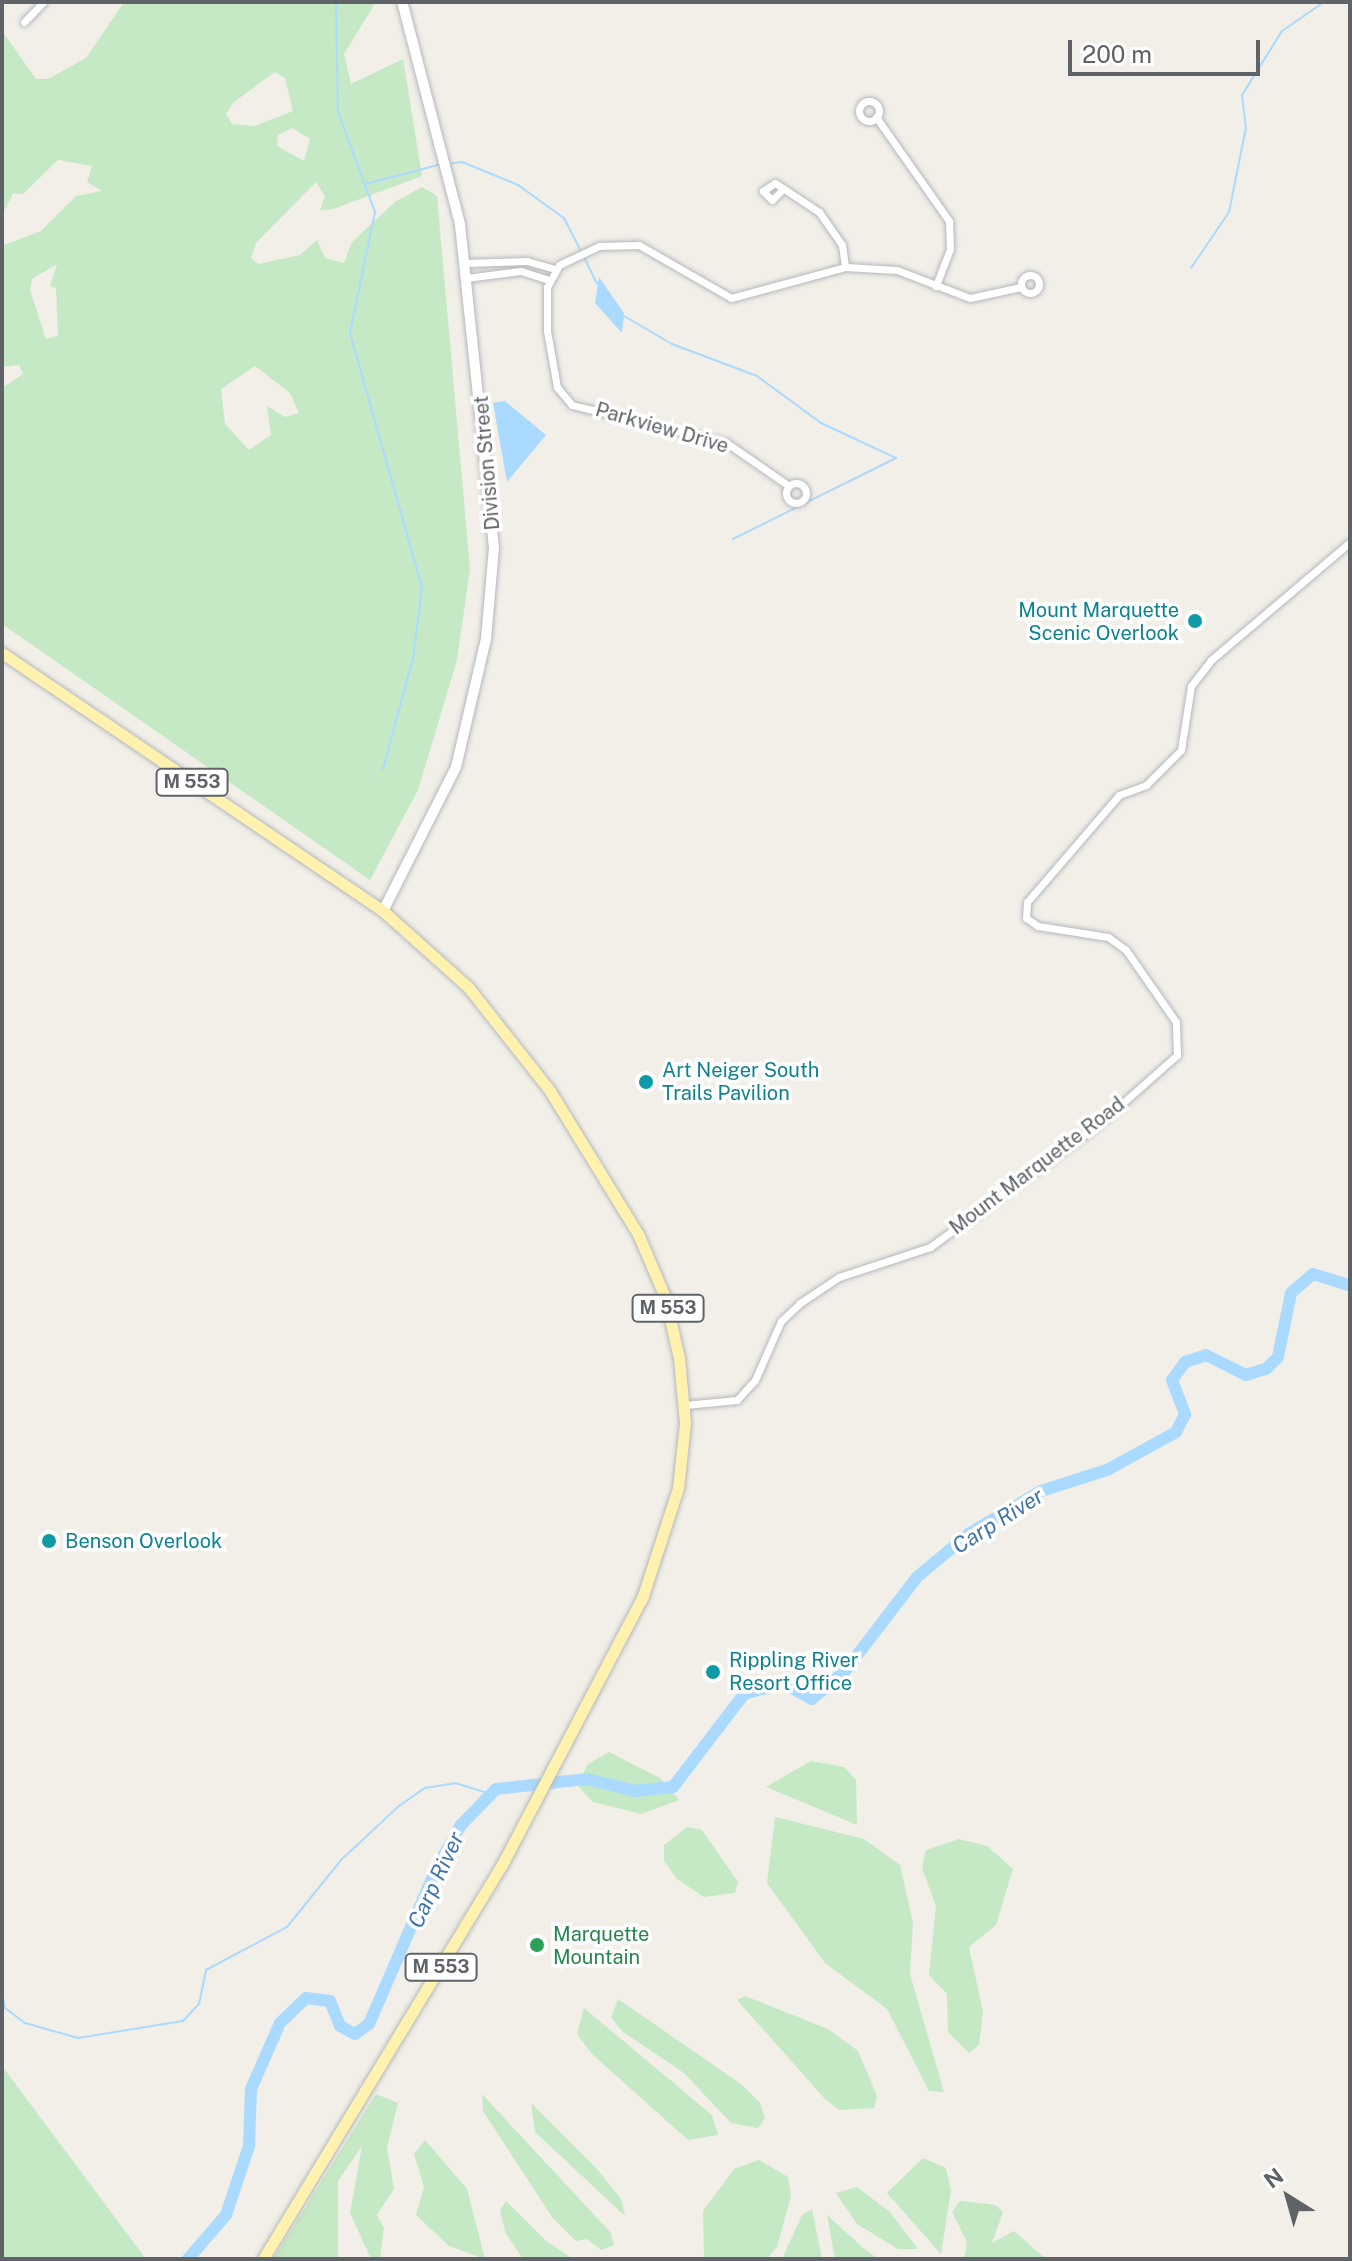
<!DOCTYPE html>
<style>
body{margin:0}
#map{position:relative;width:1352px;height:2261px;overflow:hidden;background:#f1efe8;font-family:"Public Sans",sans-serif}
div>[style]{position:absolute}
.green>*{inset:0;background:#c5e8c5}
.water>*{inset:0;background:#aadaff}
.stream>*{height:2px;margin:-1px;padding:0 1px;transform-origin:1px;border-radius:1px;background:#aadaff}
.river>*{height:12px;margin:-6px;padding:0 6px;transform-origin:6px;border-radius:6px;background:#aadaff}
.roads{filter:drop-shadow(0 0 2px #b5b8bc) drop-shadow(0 0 2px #b5b8bc)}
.street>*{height:7px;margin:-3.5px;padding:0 3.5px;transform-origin:3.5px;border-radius:3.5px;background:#fff}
.street>.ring{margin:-3.5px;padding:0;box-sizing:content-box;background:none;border:7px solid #fff;border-radius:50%}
.secondary>*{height:10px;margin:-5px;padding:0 5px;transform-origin:5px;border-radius:5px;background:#fff}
.primary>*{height:11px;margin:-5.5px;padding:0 5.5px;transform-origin:5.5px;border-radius:5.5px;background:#fff2af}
.dots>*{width:22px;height:22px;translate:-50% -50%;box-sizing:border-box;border:4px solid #fff;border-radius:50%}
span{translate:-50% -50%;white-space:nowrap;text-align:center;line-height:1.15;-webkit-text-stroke:7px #fff;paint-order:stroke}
.shield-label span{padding:2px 6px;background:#fff;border:2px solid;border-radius:6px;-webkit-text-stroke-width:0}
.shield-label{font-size:18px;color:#5f6368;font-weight:700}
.street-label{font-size:20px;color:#5f6368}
.culture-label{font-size:20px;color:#0d838f}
.right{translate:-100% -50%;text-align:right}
.left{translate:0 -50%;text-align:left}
.leisure-label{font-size:20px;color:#27864d}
.water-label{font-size:22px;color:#4174aa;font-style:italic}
.frame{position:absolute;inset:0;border:4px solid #5f6368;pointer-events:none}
.north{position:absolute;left:1248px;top:2157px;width:80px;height:80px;-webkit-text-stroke:6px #fff;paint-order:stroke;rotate:323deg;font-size:22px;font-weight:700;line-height:32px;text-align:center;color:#5f6368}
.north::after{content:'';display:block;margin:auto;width:28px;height:36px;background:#5f6368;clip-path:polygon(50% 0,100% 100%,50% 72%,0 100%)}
.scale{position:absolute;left:1068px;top:40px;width:192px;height:36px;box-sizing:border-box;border:4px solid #5f6368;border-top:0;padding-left:10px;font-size:24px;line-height:28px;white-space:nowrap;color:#5f6368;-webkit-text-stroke:6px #fff;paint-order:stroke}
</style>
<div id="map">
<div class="green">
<i style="clip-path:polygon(evenodd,124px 2px,376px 2px,344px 54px,351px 84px,403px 59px,422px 176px,333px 209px,320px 210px,325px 196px,316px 182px,256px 243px,251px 258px,258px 264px,300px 255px,317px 240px,325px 258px,344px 263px,352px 242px,395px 202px,422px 187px,437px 196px,470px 569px,457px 660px,418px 790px,370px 880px,2px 624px,2px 388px,23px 374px,19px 365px,2px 367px,2px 246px,41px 231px,76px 196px,102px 191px,87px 182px,92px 166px,58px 160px,23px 194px,13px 193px,2px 216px,2px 31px,36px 79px,48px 79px,86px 58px,124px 2px,275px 72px,285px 78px,293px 111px,255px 126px,232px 124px,226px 114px,234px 102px,275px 72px,124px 2px,292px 128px,310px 139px,304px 161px,277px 146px,278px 135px,292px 128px,124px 2px,57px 264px,50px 286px,56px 288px,58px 336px,46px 339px,30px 290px,32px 279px,57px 264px,124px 2px,255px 366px,290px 393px,299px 413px,285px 417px,267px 406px,271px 435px,249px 450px,225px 424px,221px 389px,255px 366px)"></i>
<i style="clip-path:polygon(609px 1752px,660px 1778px,679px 1800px,641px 1814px,593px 1802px,577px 1785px,588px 1764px)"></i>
<i style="clip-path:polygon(811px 1761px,844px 1767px,856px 1780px,857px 1825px,766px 1787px)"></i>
<i style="clip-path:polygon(775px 1817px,864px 1839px,900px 1865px,913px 1923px,910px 1974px,944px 2092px,929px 2091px,887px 2009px,825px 1963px,767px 1883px)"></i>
<i style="clip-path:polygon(687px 1827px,702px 1830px,738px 1882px,735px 1893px,704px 1897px,677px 1879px,664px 1861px,664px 1845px)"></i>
<i style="clip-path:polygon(959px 1839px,987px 1846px,1013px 1869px,996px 1925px,969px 1947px,983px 2012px,979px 2045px,969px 2053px,948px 2032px,947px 1994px,929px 1975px,936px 1906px,922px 1868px,926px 1850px)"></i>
<i style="clip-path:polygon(745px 1996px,828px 2029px,858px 2051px,877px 2096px,874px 2108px,839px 2110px,825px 2099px,737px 2000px)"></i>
<i style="clip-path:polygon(618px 1999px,741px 2084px,760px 2103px,765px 2118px,758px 2128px,731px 2123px,684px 2073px,623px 2032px,611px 2018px)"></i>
<i style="clip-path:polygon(584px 2008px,712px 2115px,718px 2135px,688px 2140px,592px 2054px,577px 2034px)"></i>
<i style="clip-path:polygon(2px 2066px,146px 2259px,2px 2259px)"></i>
<i style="clip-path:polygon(376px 2094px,398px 2103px,387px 2148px,394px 2189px,377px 2215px,384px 2228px,380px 2259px,371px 2259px,350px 2213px,362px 2146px,338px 2181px,338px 2259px,273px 2259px)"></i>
<i style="clip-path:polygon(482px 2094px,611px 2233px,614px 2245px,601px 2250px,587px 2239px,576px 2241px,552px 2217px,483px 2111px)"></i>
<i style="clip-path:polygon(531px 2103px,597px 2169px,621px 2199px,625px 2216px,535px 2132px)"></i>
<i style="clip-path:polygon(425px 2140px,467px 2189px,485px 2259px,449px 2246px,416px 2215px,424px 2187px,414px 2154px)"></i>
<i style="clip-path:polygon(923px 2158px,946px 2168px,951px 2190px,941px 2254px,887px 2193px)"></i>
<i style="clip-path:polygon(759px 2160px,788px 2177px,791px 2196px,777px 2247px,767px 2259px,704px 2259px,703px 2211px,734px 2169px)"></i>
<i style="clip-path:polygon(857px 2187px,890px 2212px,918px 2249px,898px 2249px,857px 2224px,836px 2193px)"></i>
<i style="clip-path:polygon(506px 2201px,545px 2240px,573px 2259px,523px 2259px,506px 2234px,500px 2210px)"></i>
<i style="clip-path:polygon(960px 2201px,995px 2205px,1003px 2212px,992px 2243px,1014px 2231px,1046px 2259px,964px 2259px,967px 2242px,952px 2212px)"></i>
<i style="clip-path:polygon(812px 2209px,822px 2259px,782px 2259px,802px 2215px)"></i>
<i style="clip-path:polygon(827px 2215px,862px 2247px,878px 2259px,835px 2259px)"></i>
</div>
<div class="water">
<i style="clip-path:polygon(599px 277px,624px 313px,622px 333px,595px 303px)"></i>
<i style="clip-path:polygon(505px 401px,546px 435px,507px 482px,493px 403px)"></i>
</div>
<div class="stream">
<i style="left:336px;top:2px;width:110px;rotate:89deg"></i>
<i style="left:338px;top:112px;width:107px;rotate:69.7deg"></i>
<i style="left:375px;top:212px;width:124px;rotate:101.7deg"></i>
<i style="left:350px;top:333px;width:264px;rotate:74.2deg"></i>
<i style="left:422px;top:587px;width:72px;rotate:97.2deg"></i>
<i style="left:413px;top:658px;width:115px;rotate:105.1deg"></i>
<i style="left:447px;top:164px;width:15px;rotate:-8deg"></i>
<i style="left:462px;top:162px;width:61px;rotate:22.3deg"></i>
<i style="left:518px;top:185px;width:57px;rotate:35.7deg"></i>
<i style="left:564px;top:218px;width:38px;rotate:63deg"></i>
<i style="left:366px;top:184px;width:78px;rotate:-14.9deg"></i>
<i style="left:584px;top:257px;width:30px;rotate:64deg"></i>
<i style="left:1191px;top:268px;width:68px;rotate:-55.8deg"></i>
<i style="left:1229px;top:212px;width:86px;rotate:-78.6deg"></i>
<i style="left:1246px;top:128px;width:33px;rotate:-97deg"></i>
<i style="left:1242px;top:95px;width:75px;rotate:-58deg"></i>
<i style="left:1282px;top:31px;width:51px;rotate:-34.6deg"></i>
<i style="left:624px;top:316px;width:56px;rotate:30.3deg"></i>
<i style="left:672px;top:344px;width:91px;rotate:20.6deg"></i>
<i style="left:757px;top:376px;width:79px;rotate:36.3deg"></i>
<i style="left:821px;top:423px;width:83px;rotate:25deg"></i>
<i style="left:896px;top:458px;width:182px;rotate:153.6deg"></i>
<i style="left:2px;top:1993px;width:15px;rotate:79deg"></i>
<i style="left:5px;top:2008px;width:25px;rotate:37deg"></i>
<i style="left:25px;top:2023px;width:55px;rotate:15.8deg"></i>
<i style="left:78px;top:2038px;width:106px;rotate:-9.2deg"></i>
<i style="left:183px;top:2021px;width:23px;rotate:-47deg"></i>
<i style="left:199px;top:2004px;width:35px;rotate:-78deg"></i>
<i style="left:206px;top:1970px;width:92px;rotate:-28deg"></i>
<i style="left:287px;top:1927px;width:86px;rotate:-51.1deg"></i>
<i style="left:341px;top:1860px;width:79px;rotate:-43deg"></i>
<i style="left:399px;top:1806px;width:32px;rotate:-35deg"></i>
<i style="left:425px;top:1788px;width:30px;rotate:-9deg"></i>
<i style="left:455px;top:1783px;width:38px;rotate:17deg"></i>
</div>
<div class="river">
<i style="left:188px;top:2259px;width:58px;rotate:-49.2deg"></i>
<i style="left:226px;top:2215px;width:73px;rotate:-71.6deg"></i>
<i style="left:249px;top:2146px;width:57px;rotate:-88deg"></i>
<i style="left:251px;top:2089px;width:72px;rotate:-66.3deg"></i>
<i style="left:280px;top:2023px;width:36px;rotate:-44deg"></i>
<i style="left:306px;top:1998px;width:24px;rotate:7deg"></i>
<i style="left:330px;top:2001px;width:27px;rotate:68deg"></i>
<i style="left:340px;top:2026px;width:17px;rotate:28deg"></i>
<i style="left:355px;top:2034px;width:17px;rotate:-36deg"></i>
<i style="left:369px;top:2024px;width:171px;rotate:-66.6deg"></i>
<i style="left:437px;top:1867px;width:48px;rotate:-60.3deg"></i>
<i style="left:461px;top:1825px;width:50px;rotate:-45.8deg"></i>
<i style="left:496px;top:1789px;width:92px;rotate:-6.3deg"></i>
<i style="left:587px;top:1779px;width:49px;rotate:14deg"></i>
<i style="left:635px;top:1791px;width:38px;rotate:-6deg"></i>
<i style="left:673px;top:1787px;width:117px;rotate:-52.6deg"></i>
<i style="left:744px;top:1694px;width:41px;rotate:-15.8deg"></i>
<i style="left:783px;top:1683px;width:33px;rotate:29deg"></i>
<i style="left:812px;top:1699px;width:43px;rotate:-40.3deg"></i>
<i style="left:845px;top:1671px;width:118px;rotate:-52.5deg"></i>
<i style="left:917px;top:1577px;width:69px;rotate:-39.7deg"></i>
<i style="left:970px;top:1533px;width:82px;rotate:-30.6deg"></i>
<i style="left:1041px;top:1491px;width:69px;rotate:-17.7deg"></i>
<i style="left:1107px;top:1470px;width:79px;rotate:-28.8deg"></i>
<i style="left:1176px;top:1432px;width:20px;rotate:-63deg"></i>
<i style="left:1185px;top:1414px;width:36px;rotate:-111deg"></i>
<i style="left:1172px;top:1380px;width:22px;rotate:-54deg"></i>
<i style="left:1185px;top:1362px;width:22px;rotate:-18deg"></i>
<i style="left:1206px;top:1355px;width:45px;rotate:26.6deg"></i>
<i style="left:1246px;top:1375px;width:21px;rotate:-17deg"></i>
<i style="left:1266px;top:1369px;width:17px;rotate:-45deg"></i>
<i style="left:1278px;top:1357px;width:65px;rotate:-78.5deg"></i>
<i style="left:1291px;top:1293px;width:29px;rotate:-41deg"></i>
<i style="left:1313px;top:1274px;width:39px;rotate:17deg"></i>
</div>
<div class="roads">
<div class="street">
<i style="left:24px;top:22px;width:28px;rotate:-46deg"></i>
<i class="ring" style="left:859px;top:101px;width:13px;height:13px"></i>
<i style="left:876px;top:117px;width:127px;rotate:54.9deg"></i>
<i style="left:949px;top:221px;width:28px;rotate:88deg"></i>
<i style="left:950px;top:249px;width:40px;rotate:111deg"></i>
<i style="left:780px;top:192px;width:11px;rotate:135deg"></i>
<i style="left:772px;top:200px;width:13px;rotate:-135deg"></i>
<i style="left:763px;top:191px;width:14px;rotate:-34deg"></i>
<i style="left:775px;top:183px;width:53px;rotate:33.4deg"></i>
<i style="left:819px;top:212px;width:40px;rotate:55.1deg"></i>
<i style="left:842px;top:245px;width:22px;rotate:82deg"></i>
<i style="left:465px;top:263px;width:62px;rotate:-1.8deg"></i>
<i style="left:527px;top:261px;width:29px;rotate:16deg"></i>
<i class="ring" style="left:1021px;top:275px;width:11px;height:11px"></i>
<i style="left:466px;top:278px;width:55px;rotate:-7.3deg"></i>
<i style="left:521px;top:271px;width:28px;rotate:18deg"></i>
<i class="ring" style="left:786px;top:483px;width:13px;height:13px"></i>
<i style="left:789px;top:486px;width:75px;rotate:-145.3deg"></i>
<i style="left:727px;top:443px;width:160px;rotate:-166.2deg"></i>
<i style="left:572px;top:405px;width:23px;rotate:-130deg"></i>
<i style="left:557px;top:387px;width:57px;rotate:-100.1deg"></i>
<i style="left:547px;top:331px;width:44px;rotate:-90deg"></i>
<i style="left:547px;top:287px;width:25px;rotate:-61deg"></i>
<i style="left:559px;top:265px;width:44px;rotate:-25.4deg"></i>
<i style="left:599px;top:246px;width:40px;rotate:-1.4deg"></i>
<i style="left:639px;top:245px;width:106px;rotate:29.9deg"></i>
<i style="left:731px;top:298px;width:118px;rotate:-15.2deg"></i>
<i style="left:845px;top:267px;width:52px;rotate:3.3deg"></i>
<i style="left:897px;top:270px;width:78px;rotate:21deg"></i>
<i style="left:970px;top:298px;width:52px;rotate:-12.2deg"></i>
<i style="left:685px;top:1405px;width:52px;rotate:-5.5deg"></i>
<i style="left:737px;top:1400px;width:27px;rotate:-48deg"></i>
<i style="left:755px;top:1380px;width:64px;rotate:-66.2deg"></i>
<i style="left:781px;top:1321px;width:26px;rotate:-43deg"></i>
<i style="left:800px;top:1303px;width:47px;rotate:-33.7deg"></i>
<i style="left:839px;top:1277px;width:96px;rotate:-18.2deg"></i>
<i style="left:930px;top:1247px;width:209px;rotate:-36deg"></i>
<i style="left:1099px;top:1124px;width:104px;rotate:-41.5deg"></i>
<i style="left:1177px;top:1055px;width:33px;rotate:-92deg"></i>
<i style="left:1176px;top:1022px;width:88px;rotate:-124.8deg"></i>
<i style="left:1126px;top:950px;width:22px;rotate:-144deg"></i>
<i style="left:1108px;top:937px;width:71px;rotate:-171.1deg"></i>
<i style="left:1038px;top:926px;width:14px;rotate:-146deg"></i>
<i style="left:1026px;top:918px;width:16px;rotate:-86deg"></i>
<i style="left:1027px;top:902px;width:141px;rotate:-49.3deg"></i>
<i style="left:1119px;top:795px;width:29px;rotate:-20deg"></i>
<i style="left:1146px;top:785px;width:49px;rotate:-45deg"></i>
<i style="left:1181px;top:750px;width:65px;rotate:-81.1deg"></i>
<i style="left:1191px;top:686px;width:33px;rotate:-52deg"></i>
<i style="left:1211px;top:660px;width:182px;rotate:-40.3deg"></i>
</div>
<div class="secondary">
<i style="left:383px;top:911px;width:161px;rotate:-63.1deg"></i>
<i style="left:456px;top:767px;width:131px;rotate:-76.8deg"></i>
<i style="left:486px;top:639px;width:91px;rotate:-85deg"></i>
<i style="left:494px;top:548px;width:326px;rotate:-96deg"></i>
<i style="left:460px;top:224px;width:229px;rotate:-104.6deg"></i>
</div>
<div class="primary">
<i style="left:2px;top:653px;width:460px;rotate:34.1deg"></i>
<i style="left:383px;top:911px;width:114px;rotate:41.8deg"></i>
<i style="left:468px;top:987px;width:132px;rotate:51.7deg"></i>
<i style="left:550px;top:1091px;width:168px;rotate:58.4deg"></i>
<i style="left:638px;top:1234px;width:69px;rotate:66.8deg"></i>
<i style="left:665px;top:1297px;width:63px;rotate:77.1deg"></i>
<i style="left:679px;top:1358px;width:65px;rotate:84.7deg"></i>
<i style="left:685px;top:1423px;width:65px;rotate:96.1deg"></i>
<i style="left:678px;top:1488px;width:114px;rotate:108deg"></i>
<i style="left:643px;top:1596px;width:305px;rotate:117.7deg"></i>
<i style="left:501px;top:1866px;width:459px;rotate:121.2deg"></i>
</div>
</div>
<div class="dots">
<i style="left:1195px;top:621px;background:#0f9aa8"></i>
<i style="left:646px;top:1082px;background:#0f9aa8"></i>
<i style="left:49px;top:1541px;background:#0f9aa8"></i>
<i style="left:713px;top:1672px;background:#0f9aa8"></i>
<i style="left:537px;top:1945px;background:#2e9e5b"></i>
</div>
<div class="shield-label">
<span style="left:192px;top:782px">M 553</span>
<span style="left:668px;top:1308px">M 553</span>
<span style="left:441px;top:1967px">M 553</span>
</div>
<div class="street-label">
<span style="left:662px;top:428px;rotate:16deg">Parkview Drive</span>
<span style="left:487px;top:463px;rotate:-95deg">Division Street</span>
<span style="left:1037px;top:1166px;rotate:-37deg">Mount Marquette Road</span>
</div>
<div class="culture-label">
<span class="right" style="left:1179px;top:622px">Mount Marquette<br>Scenic Overlook</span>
<span class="left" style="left:662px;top:1082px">Art Neiger South<br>Trails Pavilion</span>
<span class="left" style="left:65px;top:1541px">Benson Overlook</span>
<span class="left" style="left:729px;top:1672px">Rippling River<br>Resort Office</span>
</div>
<div class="leisure-label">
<span class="left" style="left:553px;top:1946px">Marquette<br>Mountain</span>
</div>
<div class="water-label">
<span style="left:998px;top:1521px;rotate:-32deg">Carp River</span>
<span style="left:436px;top:1880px;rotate:-65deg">Carp River</span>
</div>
<div class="frame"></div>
<div class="north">N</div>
<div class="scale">200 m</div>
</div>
